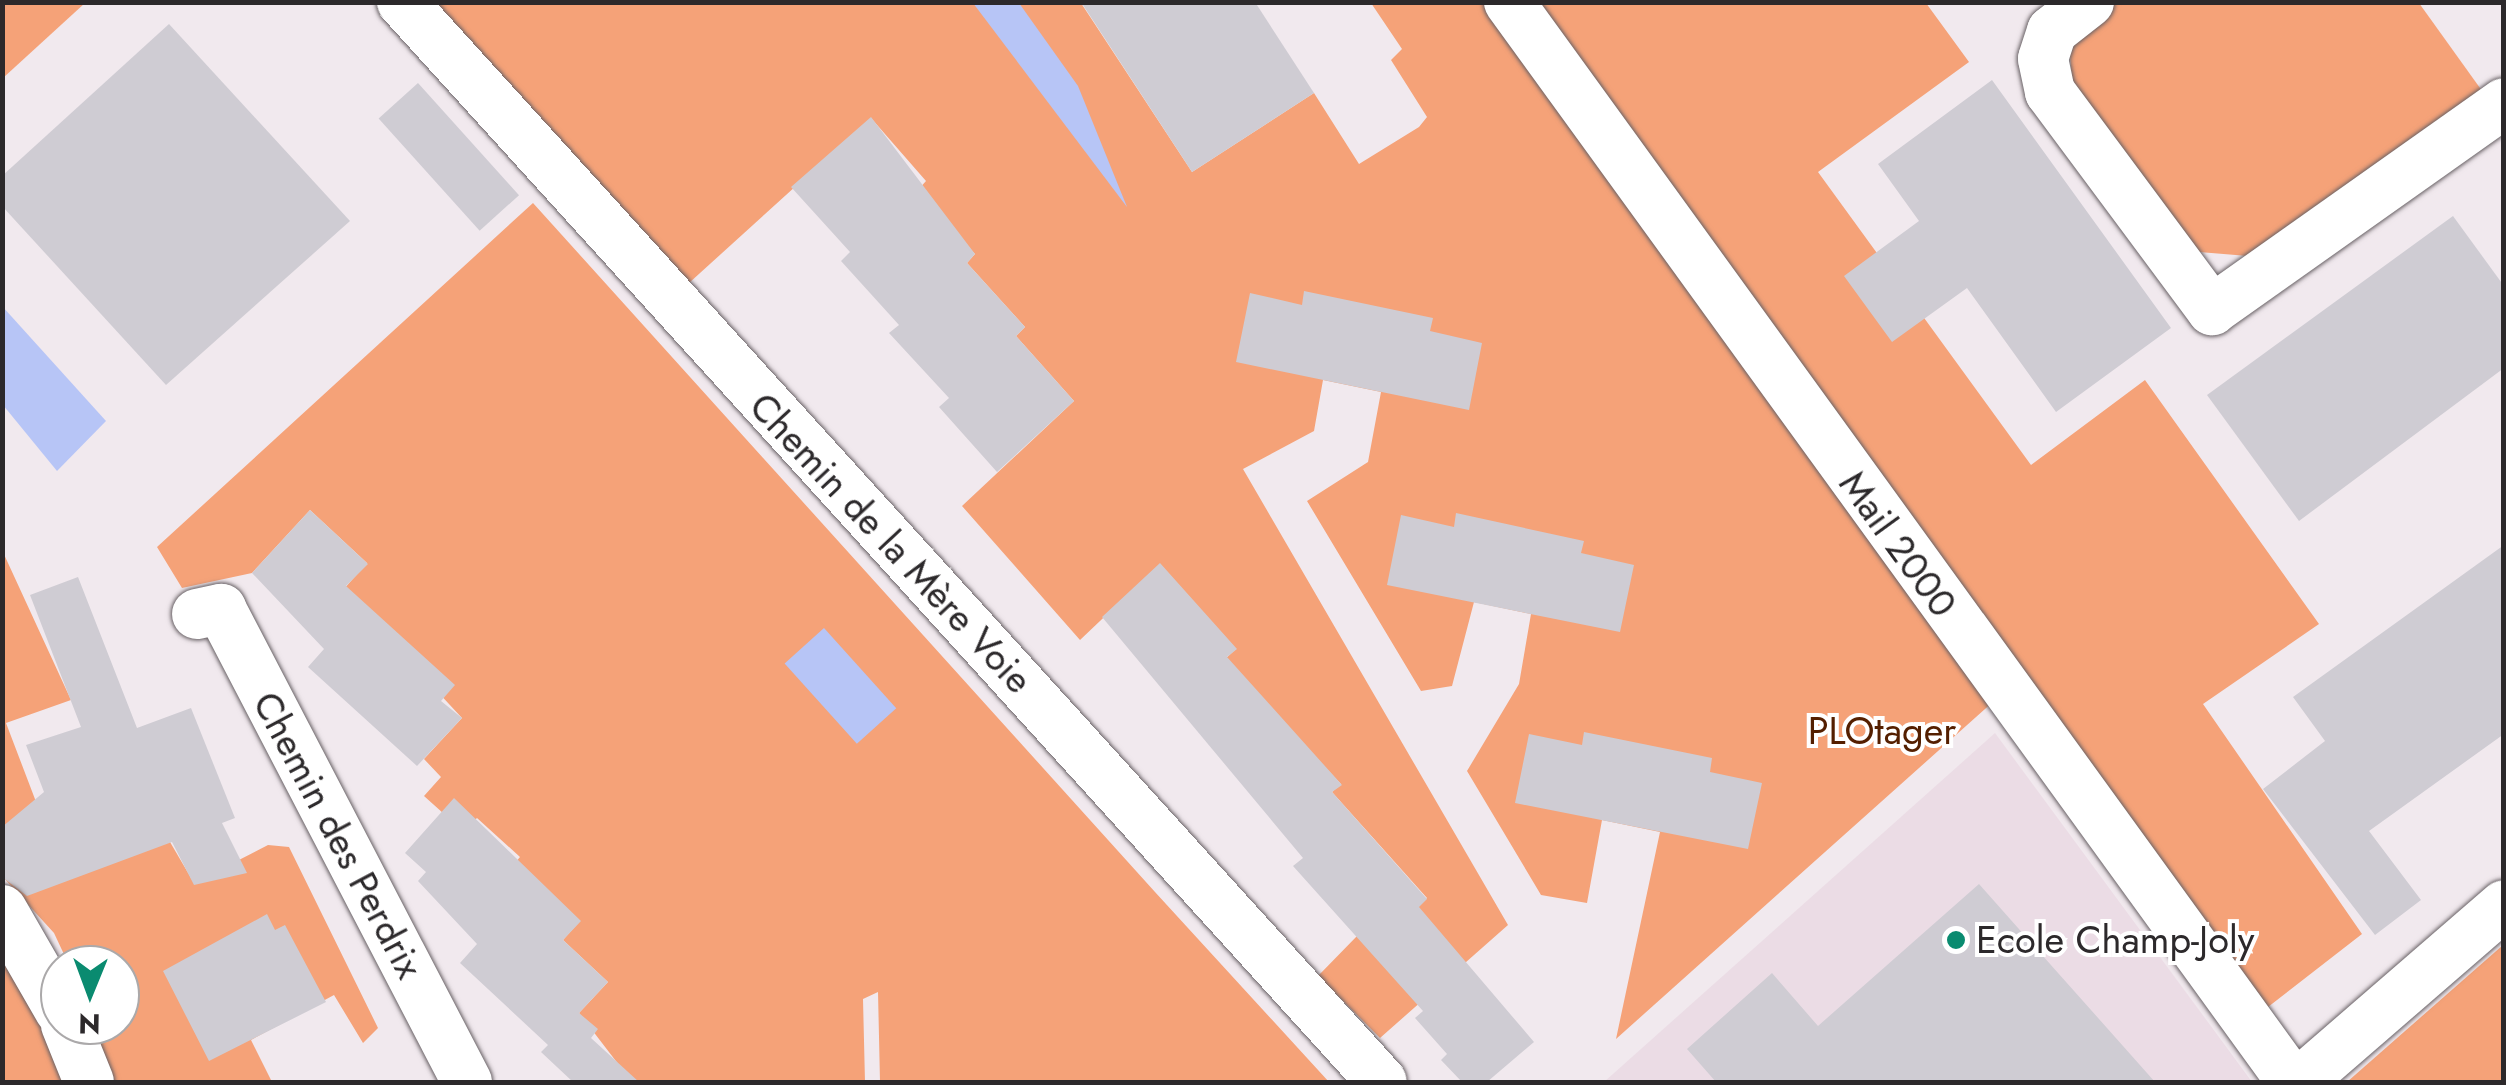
<!DOCTYPE html>
<meta charset="utf-8">
<style>
body{margin:0}
#map{position:relative;width:2506px;height:1085px;overflow:hidden;background:#f1e9ee;font-family:Jost,sans-serif}
div>[style]{position:absolute}
.built>*{inset:0;background:#ebdce5}
.green>*{inset:0;background:#f5a278}
.water>*{inset:0;background:#b7c5f6;transform-origin:0 0}
.building>*{inset:0;background:#cfccd3;transform-origin:0 0}
.roads{filter:drop-shadow(0 0 2px #686165) drop-shadow(0 0 2px #686165)}
.street>*{height:50px;margin:-25px;padding:0 25px;transform-origin:25px;border-radius:25px;background:#fff}
.dots>*{width:28px;height:28px;translate:-50% -50%;box-sizing:border-box;border:5px solid #fff;border-radius:50%}
span{translate:-50% -50%;white-space:nowrap;text-align:center;line-height:1.15;-webkit-text-stroke:8px #fff;paint-order:stroke}
.street-label{font-size:38px;color:#2c292b}
.park-label{font-size:38px;color:#541f00}
.poi-label{font-size:38px;color:#2c292b}
.left{translate:0 -50%;text-align:left}
.frame{position:absolute;inset:0;border:5px solid #2c292b;pointer-events:none}
.north{position:absolute;left:40px;top:945px;width:100px;height:100px;box-sizing:border-box;background:#fff;border:2px solid #aba9aa;border-radius:50%;rotate:181deg;font-size:28px;font-weight:700;line-height:40px;text-align:center;color:#2c292b}
.north::after{content:'';display:block;margin:auto;width:35px;height:45px;background:#0a8b70;clip-path:polygon(50% 0,100% 100%,50% 72%,0 100%)}
</style>
<div id="map">
<div class="built">
<i style="clip-path:polygon(1995px 733px,2252px 1082px,1604px 1082px)"></i>
</div>
<div class="green">
<i style="clip-path:polygon(3px 2px,85px 2px,85px 3px,3px 78px)"></i>
<i style="clip-path:polygon(429px 3px,1081px 3px,1192px 172px,1314px 93px,1359px 164px,1419px 127px,1427px 117px,1391px 60px,1402px 49px,1371px 3px,1926px 3px,1969px 62px,1818px 172px,2031px 465px,2145px 380px,2319px 624px,2203px 704px,2362px 934px,2268px 1007px,2023px 675px,1616px 1039px,1660px 832px,1602px 820px,1587px 903px,1541px 895px,1467px 771px,1519px 684px,1531px 614px,1474px 602px,1452px 686px,1421px 691px,1307px 501px,1368px 462px,1381px 392px,1323px 380px,1314px 431px,1243px 469px,1508px 925px,1380px 1038px,1318px 976px,1357px 936px,1371px 951px,1427px 898px,1332px 792px,1341px 784px,1224px 660px,1236px 649px,1160px 564px,1080px 640px,962px 506px,1074px 401px,1016px 336px,1025px 327px,967px 263px,975px 254px,918px 190px,926px 181px,871px 118px,689px 283px)"></i>
<i style="clip-path:polygon(2112px 3px,2419px 3px,2485px 95px,2260px 257px,2187px 251px,2073px 94px,2070px 55px,2082px 25px)"></i>
<i style="clip-path:polygon(533px 203px,1155px 892px,1329px 1082px,880px 1082px,878px 992px,863px 999px,865px 1082px,632px 1082px,579px 1013px,608px 982px,563px 940px,580px 921px,496px 885px,520px 857px,477px 818px,463px 831px,424px 796px,441px 777px,424px 759px,462px 718px,343px 590px,367px 563px,310px 510px,252px 573px,182px 588px,157px 547px)"></i>
<i style="clip-path:polygon(2px 550px,71px 700px,6px 723px,46px 828px,170px 842px,194px 883px,268px 845px,289px 847px,378px 1028px,363px 1043px,334px 995px,251px 1040px,272px 1082px,115px 1082px,92px 1025px,120px 1025px,120px 965px,69px 965px,54px 933px,3px 877px)"></i>
<i style="clip-path:polygon(2503px 945px,2503px 1082px,2347px 1082px)"></i>
<i style="clip-path:polygon(2px 954px,42px 1019px,65px 1082px,3px 1082px)"></i>
</div>
<div class="water">
<i style="clip-path:polygon(973px 3px,1019px 3px,1078px 86px,1127px 207px)"></i>
<i style="clip-path:polygon(2px 306px,106px 421px,57px 471px,3px 405px)"></i>
<i style="left:824px;top:628px;width:108px;height:53px;rotate:48deg"></i>
</div>
<div class="building">
<i style="clip-path:polygon(1081px 2px,1255px 2px,1314px 93px,1192px 172px)"></i>
<i style="clip-path:polygon(169px 24px,350px 221px,166px 385px,2px 206px,2px 176px)"></i>
<i style="clip-path:polygon(1992px 80px,2171px 328px,2056px 412px,1967px 288px,1892px 342px,1844px 276px,1919px 221px,1878px 164px)"></i>
<i style="left:418px;top:83px;width:151px;height:53px;rotate:48deg"></i>
<i style="clip-path:polygon(871px 117px,975px 254px,967px 263px,1025px 327px,1016px 336px,1074px 401px,997px 472px,939px 407px,949px 398px,889px 333px,899px 325px,841px 261px,850px 252px,791px 187px)"></i>
<i style="clip-path:polygon(2453px 216px,2504px 286px,2504px 368px,2299px 521px,2207px 395px)"></i>
<i style="clip-path:polygon(1304px 291px,1433px 318px,1430px 331px,1482px 343px,1469px 410px,1236px 362px,1250px 293px,1302px 305px)"></i>
<i style="clip-path:polygon(310px 510px,368px 564px,346px 586px,455px 685px,441px 701px,462px 718px,417px 766px,308px 667px,324px 649px,252px 573px)"></i>
<i style="clip-path:polygon(1456px 513px,1584px 541px,1581px 553px,1634px 565px,1620px 632px,1387px 585px,1401px 515px,1454px 527px)"></i>
<i style="clip-path:polygon(2504px 545px,2504px 734px,2369px 831px,2421px 900px,2375px 935px,2263px 789px,2325px 741px,2293px 697px)"></i>
<i style="clip-path:polygon(1160px 563px,1237px 649px,1227px 657px,1342px 785px,1332px 792px,1427px 899px,1419px 907px,1534px 1042px,1487px 1082px,1462px 1082px,1441px 1060px,1447px 1054px,1415px 1018px,1423px 1011px,1293px 866px,1303px 858px,1102px 617px)"></i>
<i style="clip-path:polygon(78px 577px,137px 728px,191px 708px,235px 818px,222px 823px,247px 873px,194px 885px,172px 842px,27px 896px,2px 877px,2px 827px,44px 792px,26px 745px,81px 727px,30px 595px)"></i>
<i style="clip-path:polygon(1584px 732px,1712px 758px,1710px 772px,1762px 783px,1748px 849px,1515px 803px,1529px 734px,1582px 745px)"></i>
<i style="clip-path:polygon(454px 798px,581px 921px,563px 940px,608px 982px,579px 1013px,598px 1029px,591px 1038px,639px 1082px,573px 1082px,541px 1052px,548px 1045px,460px 963px,477px 944px,418px 881px,426px 872px,405px 853px)"></i>
<i style="clip-path:polygon(1979px 884px,2155px 1082px,1716px 1082px,1687px 1049px,1772px 973px,1818px 1026px)"></i>
<i style="clip-path:polygon(267px 914px,275px 930px,285px 925px,326px 1002px,209px 1061px,163px 971px)"></i>
</div>
<div class="roads">
<div class="street">
<i style="left:402px;top:2px;width:1458px;rotate:47.78deg"></i>
<i style="left:1509px;top:2px;width:1334px;rotate:54.06deg"></i>
<i style="left:2089px;top:2px;width:47px;rotate:141.9deg"></i>
<i style="left:2052px;top:31px;width:29px;rotate:108deg"></i>
<i style="left:2043px;top:59px;width:34px;rotate:78deg"></i>
<i style="left:2050px;top:92px;width:272px;rotate:53.4deg"></i>
<i style="left:2212px;top:310px;width:358px;rotate:-35.3deg"></i>
<i style="left:197px;top:614px;width:25px;rotate:-12deg"></i>
<i style="left:221px;top:609px;width:533px;rotate:62.52deg"></i>
<i style="left:2px;top:910px;width:116px;rotate:60.1deg"></i>
<i style="left:66px;top:1025px;width:61px;rotate:68deg"></i>
<i style="left:2300px;top:1082px;width:270px;rotate:-40.9deg"></i>
</div>
</div>
<div class="dots">
<i style="left:1956px;top:940px;background:#0a8b70"></i>
</div>
<div class="street-label">
<span style="left:891px;top:543px;rotate:47deg">Chemin de la Mère Voie</span>
<span style="left:1898px;top:544px;rotate:54deg">Mail 2000</span>
<span style="left:338px;top:835px;rotate:62deg">Chemin des Perdrix</span>
</div>
<div class="park-label">
<span style="left:1882px;top:731px">PLOtager</span>
</div>
<div class="poi-label">
<span class="left" style="left:1976px;top:940px">Ecole Champ-Joly</span>
</div>
<div class="frame"></div>
<div class="north">N</div>
</div>
